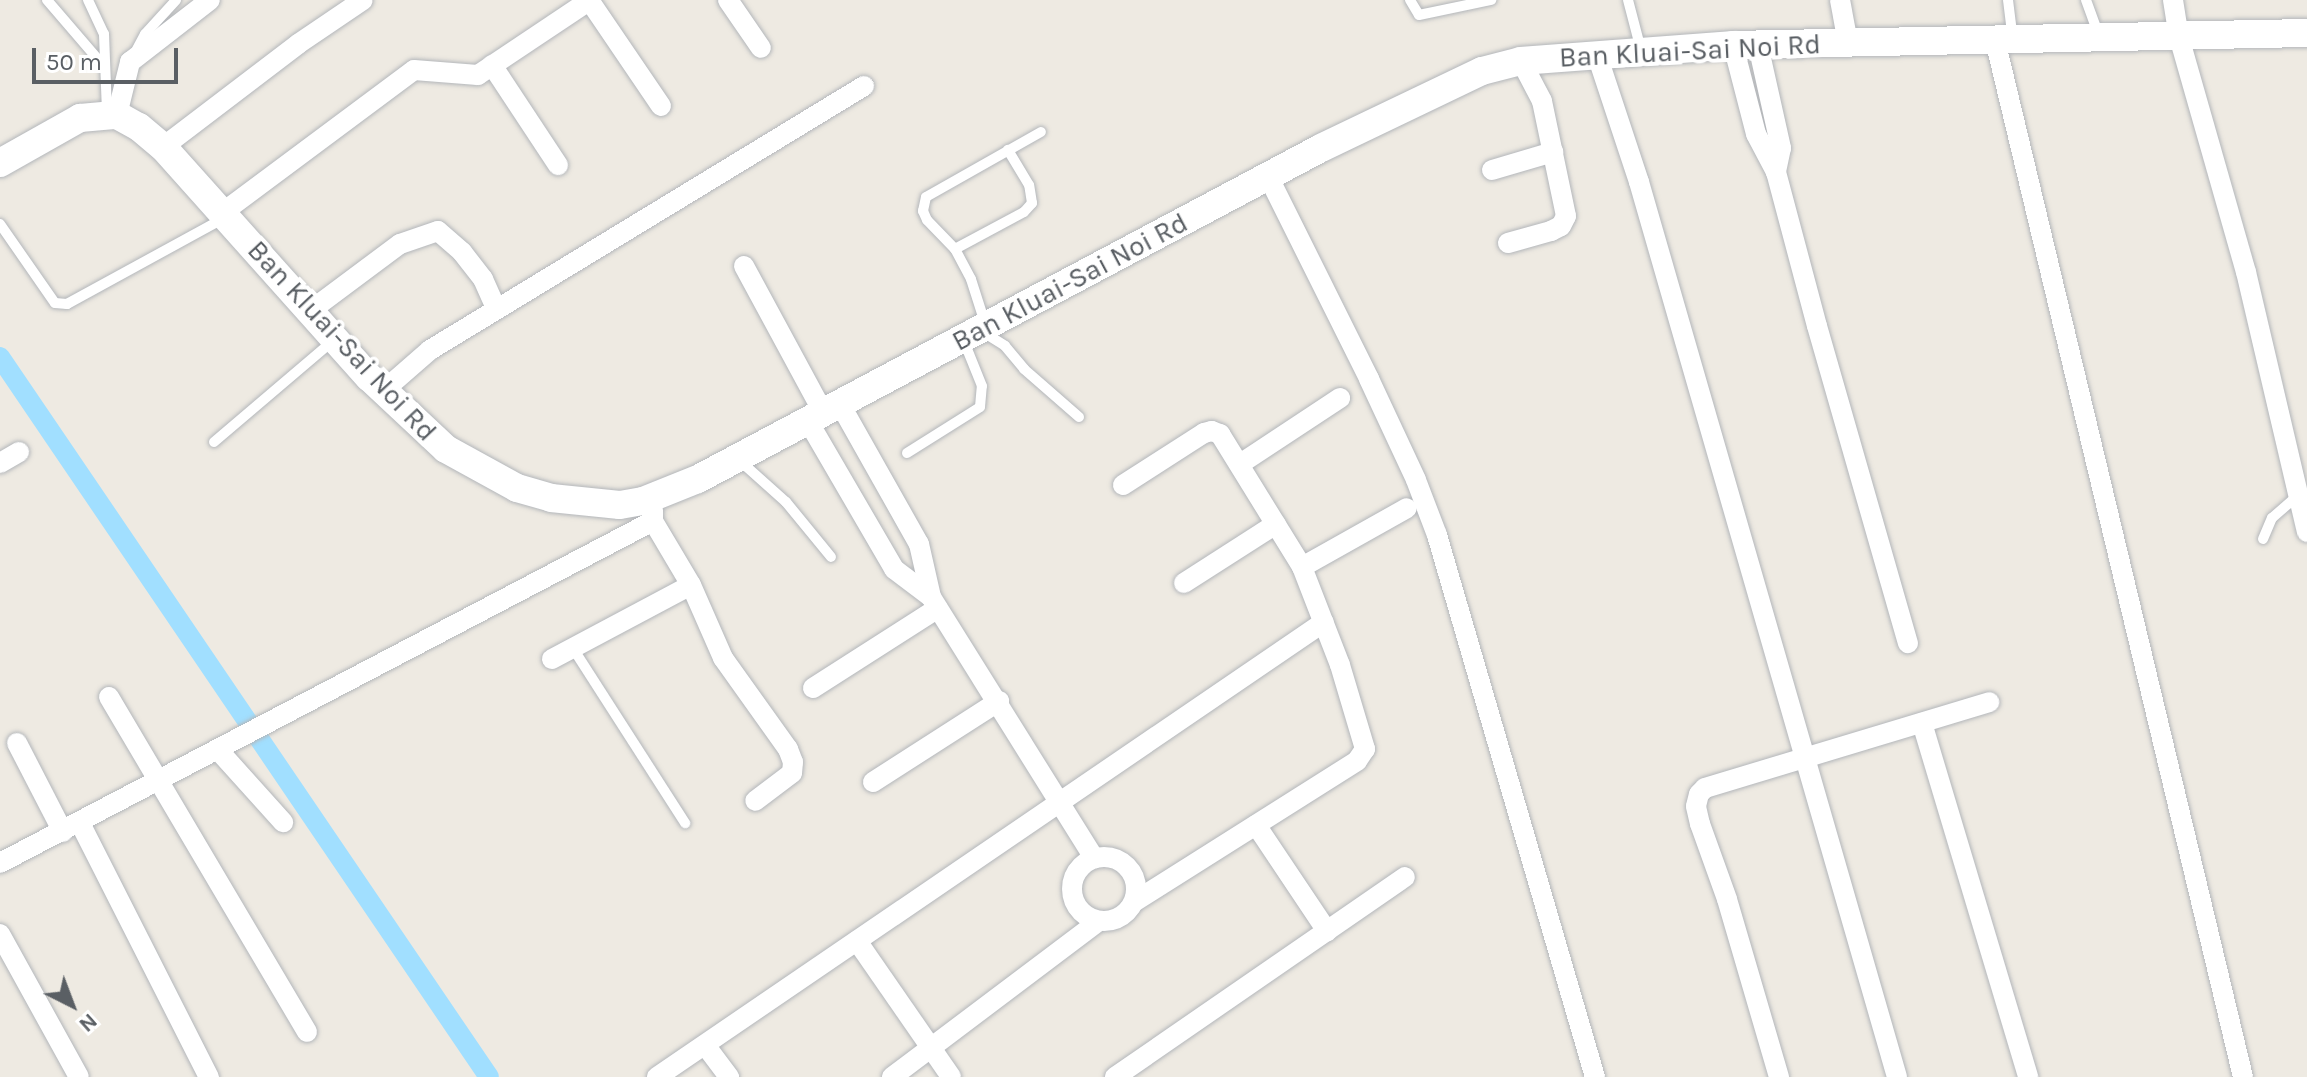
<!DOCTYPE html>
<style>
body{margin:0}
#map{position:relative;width:2307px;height:1077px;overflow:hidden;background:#eeeae2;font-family:Karla,sans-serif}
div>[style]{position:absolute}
.canal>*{height:20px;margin:-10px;padding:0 10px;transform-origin:10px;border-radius:10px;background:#a1dfff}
.roads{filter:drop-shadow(0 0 2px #b3b6ba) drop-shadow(0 0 2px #b3b6ba)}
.lane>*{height:10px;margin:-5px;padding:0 5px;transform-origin:5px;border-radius:5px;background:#fff}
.street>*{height:20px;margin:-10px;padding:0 10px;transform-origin:10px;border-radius:10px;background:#fff}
.street>.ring{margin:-10px;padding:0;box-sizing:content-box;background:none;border:20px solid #fff;border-radius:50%}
.secondary>*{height:28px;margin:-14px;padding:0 14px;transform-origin:14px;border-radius:14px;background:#fff}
span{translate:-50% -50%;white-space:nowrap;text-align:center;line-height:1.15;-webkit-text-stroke:8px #fff;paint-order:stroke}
.street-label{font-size:28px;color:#5a5f64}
.north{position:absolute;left:32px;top:965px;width:80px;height:80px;-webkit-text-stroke:6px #fff;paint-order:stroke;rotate:138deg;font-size:22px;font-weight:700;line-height:32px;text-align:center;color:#5a5f64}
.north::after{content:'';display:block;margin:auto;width:28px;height:36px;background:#5a5f64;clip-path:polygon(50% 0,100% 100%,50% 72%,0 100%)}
.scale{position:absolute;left:32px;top:48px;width:146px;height:36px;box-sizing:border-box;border:4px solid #5a5f64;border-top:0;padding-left:10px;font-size:24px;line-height:28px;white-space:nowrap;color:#5a5f64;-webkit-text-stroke:6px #fff;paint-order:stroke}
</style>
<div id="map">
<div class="canal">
<i style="left:0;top:357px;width:870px;rotate:55.82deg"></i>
</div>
<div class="roads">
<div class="lane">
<i style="left:47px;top:0;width:86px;rotate:49.3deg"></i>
<i style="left:88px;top:0;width:38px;rotate:65deg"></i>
<i style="left:104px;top:34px;width:79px;rotate:87.8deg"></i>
<i style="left:1410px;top:0;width:17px;rotate:59deg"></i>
<i style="left:1419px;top:15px;width:74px;rotate:-11.8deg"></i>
<i style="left:1628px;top:0;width:52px;rotate:75.4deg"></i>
<i style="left:2008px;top:0;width:38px;rotate:83deg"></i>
<i style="left:2086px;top:0;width:37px;rotate:70deg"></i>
<i style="left:137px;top:49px;width:17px;rotate:-62deg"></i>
<i style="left:145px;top:34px;width:46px;rotate:-47.6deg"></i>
<i style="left:0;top:224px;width:96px;rotate:55.2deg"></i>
<i style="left:55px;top:303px;width:12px;rotate:5deg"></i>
<i style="left:67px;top:304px;width:179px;rotate:-28.7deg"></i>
<i style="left:955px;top:249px;width:40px;rotate:-134deg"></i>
<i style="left:927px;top:220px;width:10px;rotate:-114deg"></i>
<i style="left:923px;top:211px;width:14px;rotate:-78deg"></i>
<i style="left:926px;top:197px;width:132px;rotate:-29.5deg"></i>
<i style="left:985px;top:323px;width:46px;rotate:-107.7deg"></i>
<i style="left:971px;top:279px;width:34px;rotate:-118deg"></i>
<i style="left:955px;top:249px;width:78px;rotate:-28.2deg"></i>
<i style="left:1024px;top:212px;width:12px;rotate:-48deg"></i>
<i style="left:1032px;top:203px;width:18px;rotate:-99deg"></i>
<i style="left:1029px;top:185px;width:41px;rotate:-121deg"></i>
<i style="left:983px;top:332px;width:26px;rotate:32deg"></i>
<i style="left:1005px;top:346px;width:30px;rotate:50deg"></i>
<i style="left:1024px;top:369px;width:73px;rotate:41.1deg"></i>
<i style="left:214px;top:442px;width:157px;rotate:-40.4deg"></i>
<i style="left:907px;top:453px;width:86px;rotate:-32.2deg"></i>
<i style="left:980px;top:407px;width:21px;rotate:-85deg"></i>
<i style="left:982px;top:386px;width:51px;rotate:-112deg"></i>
<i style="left:739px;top:460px;width:63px;rotate:41.8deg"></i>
<i style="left:786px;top:502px;width:71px;rotate:50.7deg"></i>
<i style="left:2263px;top:539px;width:23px;rotate:-67deg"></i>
<i style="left:2272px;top:518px;width:35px;rotate:-41deg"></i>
<i style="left:574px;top:650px;width:206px;rotate:57.3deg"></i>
</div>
<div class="street">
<i style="left:589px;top:0;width:128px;rotate:55.8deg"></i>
<i style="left:728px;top:0;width:58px;rotate:55.5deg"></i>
<i style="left:1840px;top:0;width:44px;rotate:79.5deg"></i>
<i style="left:2173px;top:0;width:37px;rotate:81deg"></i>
<i style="left:2179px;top:37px;width:244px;rotate:74.1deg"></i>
<i style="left:2246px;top:272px;width:267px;rotate:76.8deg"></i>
<i style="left:1995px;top:40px;width:1066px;rotate:76.55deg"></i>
<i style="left:1733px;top:45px;width:92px;rotate:75.5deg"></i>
<i style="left:1756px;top:134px;width:43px;rotate:62.2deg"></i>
<i style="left:1776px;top:172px;width:159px;rotate:75.1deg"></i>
<i style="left:1817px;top:326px;width:330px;rotate:74deg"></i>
<i style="left:1758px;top:45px;width:106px;rotate:77.4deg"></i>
<i style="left:1781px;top:148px;width:25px;rotate:102deg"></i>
<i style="left:1597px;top:55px;width:134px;rotate:71.7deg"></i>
<i style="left:1639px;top:182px;width:931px;rotate:73.92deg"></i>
<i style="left:492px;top:65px;width:120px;rotate:56.6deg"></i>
<i style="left:117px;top:115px;width:55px;rotate:-76.2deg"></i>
<i style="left:130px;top:62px;width:101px;rotate:-37.8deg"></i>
<i style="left:163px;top:147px;width:170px;rotate:-37.3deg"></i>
<i style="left:298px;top:44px;width:78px;rotate:-34.1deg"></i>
<i style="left:1492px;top:170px;width:64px;rotate:-16.4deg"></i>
<i style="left:1269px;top:178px;width:225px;rotate:63.5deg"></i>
<i style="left:1369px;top:379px;width:111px;rotate:65deg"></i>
<i style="left:1416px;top:480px;width:59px;rotate:69.1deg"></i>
<i style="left:1437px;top:535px;width:565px;rotate:73.75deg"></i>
<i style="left:222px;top:213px;width:239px;rotate:-36.7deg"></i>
<i style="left:414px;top:70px;width:64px;rotate:4.5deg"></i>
<i style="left:478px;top:75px;width:135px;rotate:-33.8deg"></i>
<i style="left:1508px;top:243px;width:45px;rotate:-15.6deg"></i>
<i style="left:1551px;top:231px;width:11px;rotate:-27deg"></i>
<i style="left:1561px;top:226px;width:11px;rotate:-63deg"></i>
<i style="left:1566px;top:216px;width:117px;rotate:-101.8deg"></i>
<i style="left:1542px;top:101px;width:45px;rotate:-117.7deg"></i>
<i style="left:744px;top:266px;width:166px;rotate:61.6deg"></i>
<i style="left:310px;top:311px;width:112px;rotate:-36.7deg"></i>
<i style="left:400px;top:244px;width:40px;rotate:-18.9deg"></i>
<i style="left:438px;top:231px;width:32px;rotate:41deg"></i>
<i style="left:462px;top:252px;width:34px;rotate:52deg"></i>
<i style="left:483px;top:279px;width:32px;rotate:66deg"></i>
<i style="left:383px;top:391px;width:62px;rotate:-41.1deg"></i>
<i style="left:430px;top:350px;width:508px;rotate:-31.31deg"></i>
<i style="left:840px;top:404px;width:161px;rotate:60.6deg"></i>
<i style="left:919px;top:544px;width:54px;rotate:77.2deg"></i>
<i style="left:931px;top:597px;width:308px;rotate:58deg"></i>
<i style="left:808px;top:421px;width:171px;rotate:59.8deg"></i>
<i style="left:894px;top:569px;width:46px;rotate:37.1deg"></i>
<i style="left:0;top:463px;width:22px;rotate:-30deg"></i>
<i style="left:1240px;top:464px;width:120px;rotate:-33.4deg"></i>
<i style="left:1123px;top:485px;width:96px;rotate:-32.7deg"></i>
<i style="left:1204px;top:433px;width:8px;rotate:-14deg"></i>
<i style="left:1212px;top:431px;width:9px;rotate:21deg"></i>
<i style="left:1220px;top:434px;width:156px;rotate:58.3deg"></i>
<i style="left:1302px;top:567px;width:105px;rotate:68.8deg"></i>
<i style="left:1340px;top:665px;width:88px;rotate:73.4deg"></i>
<i style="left:1365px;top:749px;width:14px;rotate:124deg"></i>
<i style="left:1357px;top:761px;width:264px;rotate:147.7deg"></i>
<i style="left:653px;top:510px;width:11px;rotate:90deg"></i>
<i style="left:653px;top:521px;width:74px;rotate:59.3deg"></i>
<i style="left:691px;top:585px;width:80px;rotate:66.3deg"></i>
<i style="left:723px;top:658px;width:112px;rotate:54.5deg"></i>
<i style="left:788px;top:749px;width:14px;rotate:69deg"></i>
<i style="left:793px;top:762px;width:11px;rotate:95deg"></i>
<i style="left:792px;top:773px;width:46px;rotate:142.9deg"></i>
<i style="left:1302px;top:567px;width:120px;rotate:-29.3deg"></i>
<i style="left:1184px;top:583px;width:109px;rotate:-32.7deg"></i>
<i style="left:552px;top:659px;width:157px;rotate:-28deg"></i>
<i style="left:813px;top:688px;width:148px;rotate:-32.6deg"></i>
<i style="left:109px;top:697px;width:389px;rotate:59.4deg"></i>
<i style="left:1922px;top:723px;width:370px;rotate:73.3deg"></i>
<i style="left:17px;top:743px;width:100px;rotate:62.7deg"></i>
<i style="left:219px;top:751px;width:96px;rotate:48deg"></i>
<i style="left:873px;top:782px;width:150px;rotate:-32.7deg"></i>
<i style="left:80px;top:823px;width:285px;rotate:63.1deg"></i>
<i style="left:1256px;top:825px;width:128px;rotate:56.2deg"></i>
<i class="ring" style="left:1072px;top:857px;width:44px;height:44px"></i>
<i style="left:0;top:863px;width:737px;rotate:-27.64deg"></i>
<i style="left:0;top:934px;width:163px;rotate:61.1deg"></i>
<i style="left:857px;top:941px;width:165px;rotate:55.3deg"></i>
<i style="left:705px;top:1045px;width:40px;rotate:53deg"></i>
<i style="left:657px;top:1077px;width:807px;rotate:-34.3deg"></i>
<i style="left:892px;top:1077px;width:259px;rotate:-37deg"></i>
<i style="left:1115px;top:1077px;width:352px;rotate:-34.6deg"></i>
<i style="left:1779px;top:1077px;width:185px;rotate:-106.3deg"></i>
<i style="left:1727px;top:899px;width:80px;rotate:-109.8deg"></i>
<i style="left:1700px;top:824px;width:18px;rotate:-103deg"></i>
<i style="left:1696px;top:806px;width:12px;rotate:-76deg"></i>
<i style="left:1699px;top:794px;width:8px;rotate:-45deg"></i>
<i style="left:1705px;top:788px;width:297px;rotate:-16.8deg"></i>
</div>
<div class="secondary">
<i style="left:0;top:163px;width:92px;rotate:-29.4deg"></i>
<i style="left:80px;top:118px;width:37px;rotate:-5deg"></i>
<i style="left:117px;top:115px;width:25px;rotate:29deg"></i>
<i style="left:139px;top:127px;width:31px;rotate:40deg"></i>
<i style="left:163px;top:147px;width:309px;rotate:48.2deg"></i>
<i style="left:369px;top:377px;width:105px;rotate:43.1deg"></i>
<i style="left:446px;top:449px;width:81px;rotate:28.8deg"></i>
<i style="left:517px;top:488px;width:35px;rotate:16deg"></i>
<i style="left:551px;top:498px;width:69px;rotate:5.8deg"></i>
<i style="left:620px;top:505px;width:23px;rotate:-10deg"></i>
<i style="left:643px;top:501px;width:59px;rotate:-21.8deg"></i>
<i style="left:698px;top:479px;width:705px;rotate:-27.98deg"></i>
<i style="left:1321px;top:148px;width:178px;rotate:-25.6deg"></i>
<i style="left:1482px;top:71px;width:40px;rotate:-14.4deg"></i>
<i style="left:1521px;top:61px;width:213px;rotate:-4.3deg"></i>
<i style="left:1733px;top:45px;width:574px;rotate:-1.2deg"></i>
</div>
</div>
<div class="street-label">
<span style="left:1690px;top:51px;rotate:-3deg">Ban Kluai-Sai Noi Rd</span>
<span style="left:1070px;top:282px;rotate:-28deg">Ban Kluai-Sai Noi Rd</span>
<span style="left:342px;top:341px;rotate:47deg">Ban Kluai-Sai Noi Rd</span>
</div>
<div class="north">N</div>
<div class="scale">50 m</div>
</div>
